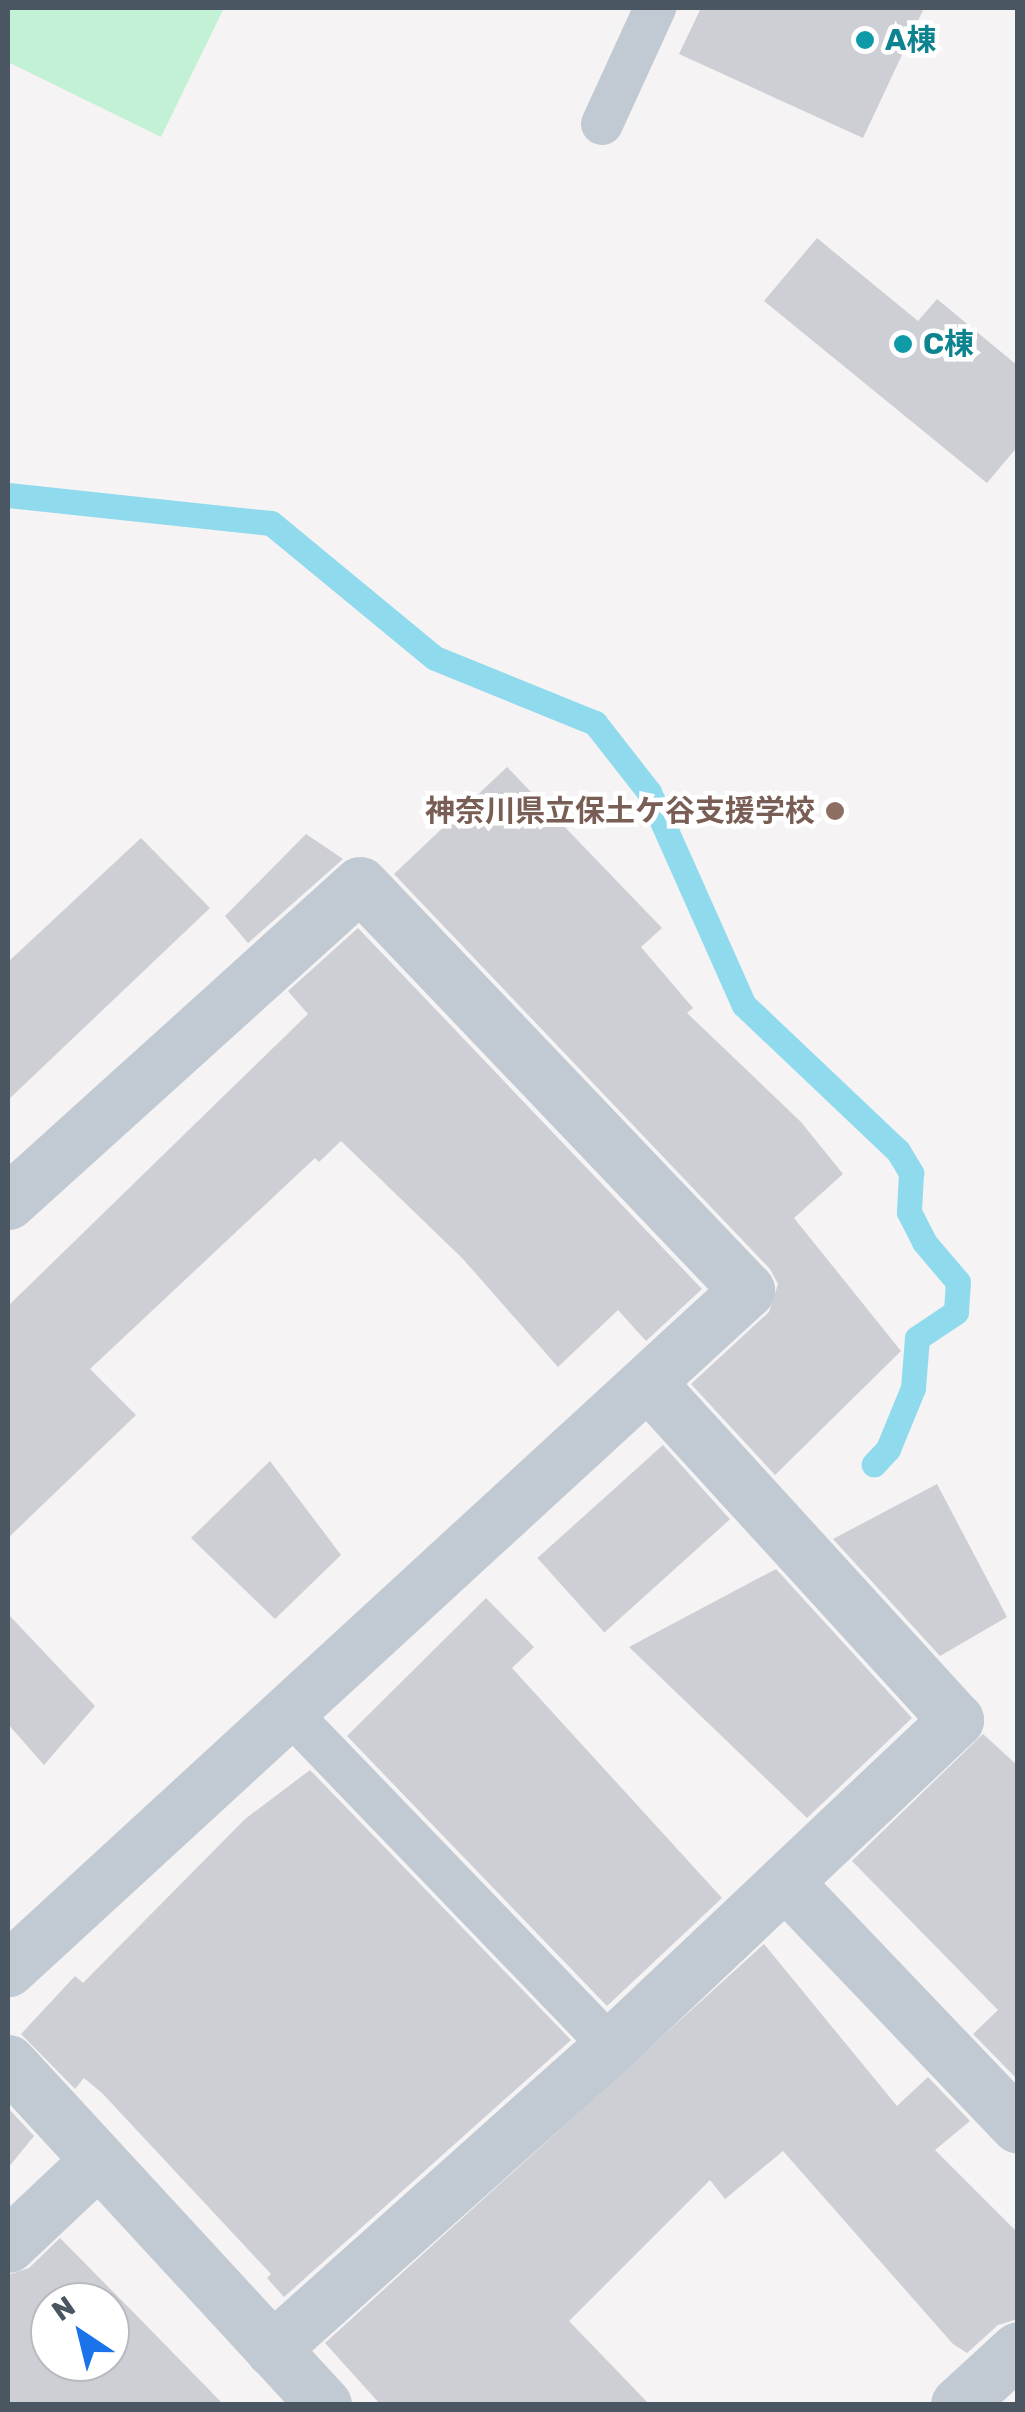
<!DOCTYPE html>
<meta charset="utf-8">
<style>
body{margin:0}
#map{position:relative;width:1025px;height:2412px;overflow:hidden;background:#f5f3f3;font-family:Rubik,"Noto Sans JP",sans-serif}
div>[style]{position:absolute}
.green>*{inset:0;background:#c3f1d5}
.stream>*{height:25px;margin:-12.5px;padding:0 12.5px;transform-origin:12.5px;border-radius:12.5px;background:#90daee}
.building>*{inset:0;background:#cdcfd5;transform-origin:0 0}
.lane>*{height:42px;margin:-21px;padding:0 21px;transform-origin:21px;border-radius:21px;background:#c1cad2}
.street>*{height:55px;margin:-27.5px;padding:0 27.5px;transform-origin:27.5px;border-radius:27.5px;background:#c1cad2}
.dots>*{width:28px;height:28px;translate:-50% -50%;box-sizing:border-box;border:5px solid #fff;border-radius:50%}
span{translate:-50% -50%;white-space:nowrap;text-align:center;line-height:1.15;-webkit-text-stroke:9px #fff;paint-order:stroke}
.culture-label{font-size:30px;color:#0d838f;font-weight:700}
.left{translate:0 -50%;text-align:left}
.education-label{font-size:30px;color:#785e54;font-weight:700}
.right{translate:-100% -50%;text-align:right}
.frame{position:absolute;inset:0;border:10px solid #4a5661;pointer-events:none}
.north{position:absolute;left:30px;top:2282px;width:100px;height:100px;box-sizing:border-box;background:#fff;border:2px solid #b7bbc0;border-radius:50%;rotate:325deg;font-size:28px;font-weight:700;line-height:40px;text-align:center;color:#4a5661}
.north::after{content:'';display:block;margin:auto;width:35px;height:45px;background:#1a73e8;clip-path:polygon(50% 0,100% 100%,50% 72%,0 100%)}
</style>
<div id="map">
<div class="green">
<i style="clip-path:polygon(8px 8px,224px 8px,161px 137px,8px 62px)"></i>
</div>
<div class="stream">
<i style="left:8px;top:495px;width:264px;rotate:6.1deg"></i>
<i style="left:271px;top:523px;width:212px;rotate:39.5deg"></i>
<i style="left:435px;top:658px;width:173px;rotate:22.1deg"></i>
<i style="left:595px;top:723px;width:88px;rotate:52deg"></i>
<i style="left:649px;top:792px;width:233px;rotate:66deg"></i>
<i style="left:744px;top:1005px;width:212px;rotate:43.5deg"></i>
<i style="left:898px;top:1151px;width:26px;rotate:59deg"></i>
<i style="left:911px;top:1173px;width:39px;rotate:93deg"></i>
<i style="left:909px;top:1212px;width:34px;rotate:63deg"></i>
<i style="left:924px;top:1242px;width:52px;rotate:49.6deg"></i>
<i style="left:958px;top:1282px;width:30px;rotate:94deg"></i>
<i style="left:956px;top:1312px;width:47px;rotate:146.3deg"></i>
<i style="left:917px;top:1338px;width:50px;rotate:94.6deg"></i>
<i style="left:913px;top:1388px;width:66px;rotate:112.3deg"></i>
<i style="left:888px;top:1449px;width:21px;rotate:133deg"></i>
</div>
<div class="building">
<i style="clip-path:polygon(701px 8px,924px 8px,863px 138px,679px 54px)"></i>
<i style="clip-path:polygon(817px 238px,918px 321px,937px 299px,1018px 366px,1018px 446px,987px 483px,764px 301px)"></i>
<i style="clip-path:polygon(507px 767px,662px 928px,641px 947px,693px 1008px,687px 1013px,801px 1122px,843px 1174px,794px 1218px,901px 1351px,775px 1475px,691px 1384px,769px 1312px,778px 1284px,770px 1269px,394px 874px)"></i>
<i style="clip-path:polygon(306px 834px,343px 859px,248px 943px,225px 916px)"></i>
<i style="clip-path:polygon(141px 838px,210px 908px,8px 1100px,8px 962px)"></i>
<i style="clip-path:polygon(358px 928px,702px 1289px,646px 1341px,618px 1310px,558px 1367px,463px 1259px,341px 1141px,319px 1162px,315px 1158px,90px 1369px,136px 1415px,8px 1538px,8px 1306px,308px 1014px,288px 991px)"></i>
<i style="left:663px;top:1445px;width:100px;height:169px;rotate:48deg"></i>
<i style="clip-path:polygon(270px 1461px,341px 1555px,275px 1619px,191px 1538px)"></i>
<i style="clip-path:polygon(937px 1484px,1007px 1617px,940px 1656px,833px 1539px)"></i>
<i style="clip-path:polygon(776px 1569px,912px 1718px,807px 1818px,629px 1647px)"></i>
<i style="clip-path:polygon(486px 1598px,534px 1647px,512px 1668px,722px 1898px,607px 2006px,347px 1736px)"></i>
<i style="clip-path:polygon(8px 1614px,95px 1706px,44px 1765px,8px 1724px)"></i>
<i style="clip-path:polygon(983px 1734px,1018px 1766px,1018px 2080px,973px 2034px,998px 2010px,852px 1861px)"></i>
<i style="clip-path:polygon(310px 1770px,571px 2040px,284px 2297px,267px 2278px,271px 2274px,102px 2093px,84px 2078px,75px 2089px,21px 2034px,75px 1976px,83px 1983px,245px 1819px)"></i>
<i style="clip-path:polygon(764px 1944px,897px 2106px,928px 2077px,970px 2121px,935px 2150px,1018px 2233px,1018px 2319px,998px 2325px,967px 2353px,953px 2344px,783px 2151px,725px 2199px,710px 2180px,569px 2321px,649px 2404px,380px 2404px,325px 2343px)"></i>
<i style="clip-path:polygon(8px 2108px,34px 2136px,8px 2168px)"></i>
<i style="clip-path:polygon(evenodd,60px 2238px,138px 2317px,223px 2404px,8px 2404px,8px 2275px,29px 2268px,60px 2238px,50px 2302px,110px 2302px,110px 2362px,50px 2362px,50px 2302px)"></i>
</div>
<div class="lane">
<i style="left:602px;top:124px;width:128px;rotate:-65.4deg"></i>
<i style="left:290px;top:1713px;width:463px;rotate:46.1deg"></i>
</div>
<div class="street">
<i style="left:8px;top:1202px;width:474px;rotate:-42.1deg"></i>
<i style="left:360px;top:884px;width:561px;rotate:46.37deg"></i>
<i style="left:747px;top:1290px;width:1004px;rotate:137.42deg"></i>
<i style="left:785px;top:1882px;width:337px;rotate:46.3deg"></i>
<i style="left:8px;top:2062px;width:466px;rotate:47.3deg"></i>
<i style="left:8px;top:2245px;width:122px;rotate:-43.3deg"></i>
<i style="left:272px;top:2349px;width:455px;rotate:-41.8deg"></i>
<i style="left:611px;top:2046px;width:475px;rotate:-43.4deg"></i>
<i style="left:956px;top:1720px;width:454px;rotate:-132.4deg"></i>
<i style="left:958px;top:2404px;width:81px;rotate:-42.5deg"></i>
</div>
<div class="dots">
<i style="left:865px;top:40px;background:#0f9aa8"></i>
<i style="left:903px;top:344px;background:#0f9aa8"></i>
<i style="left:835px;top:811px;background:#8d6e63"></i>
</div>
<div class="culture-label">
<span class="left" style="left:885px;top:40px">A棟</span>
<span class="left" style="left:923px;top:344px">C棟</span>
</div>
<div class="education-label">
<span class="right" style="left:815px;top:811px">神奈川県立保土ケ谷支援学校</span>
</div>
<div class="frame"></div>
<div class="north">N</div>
</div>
